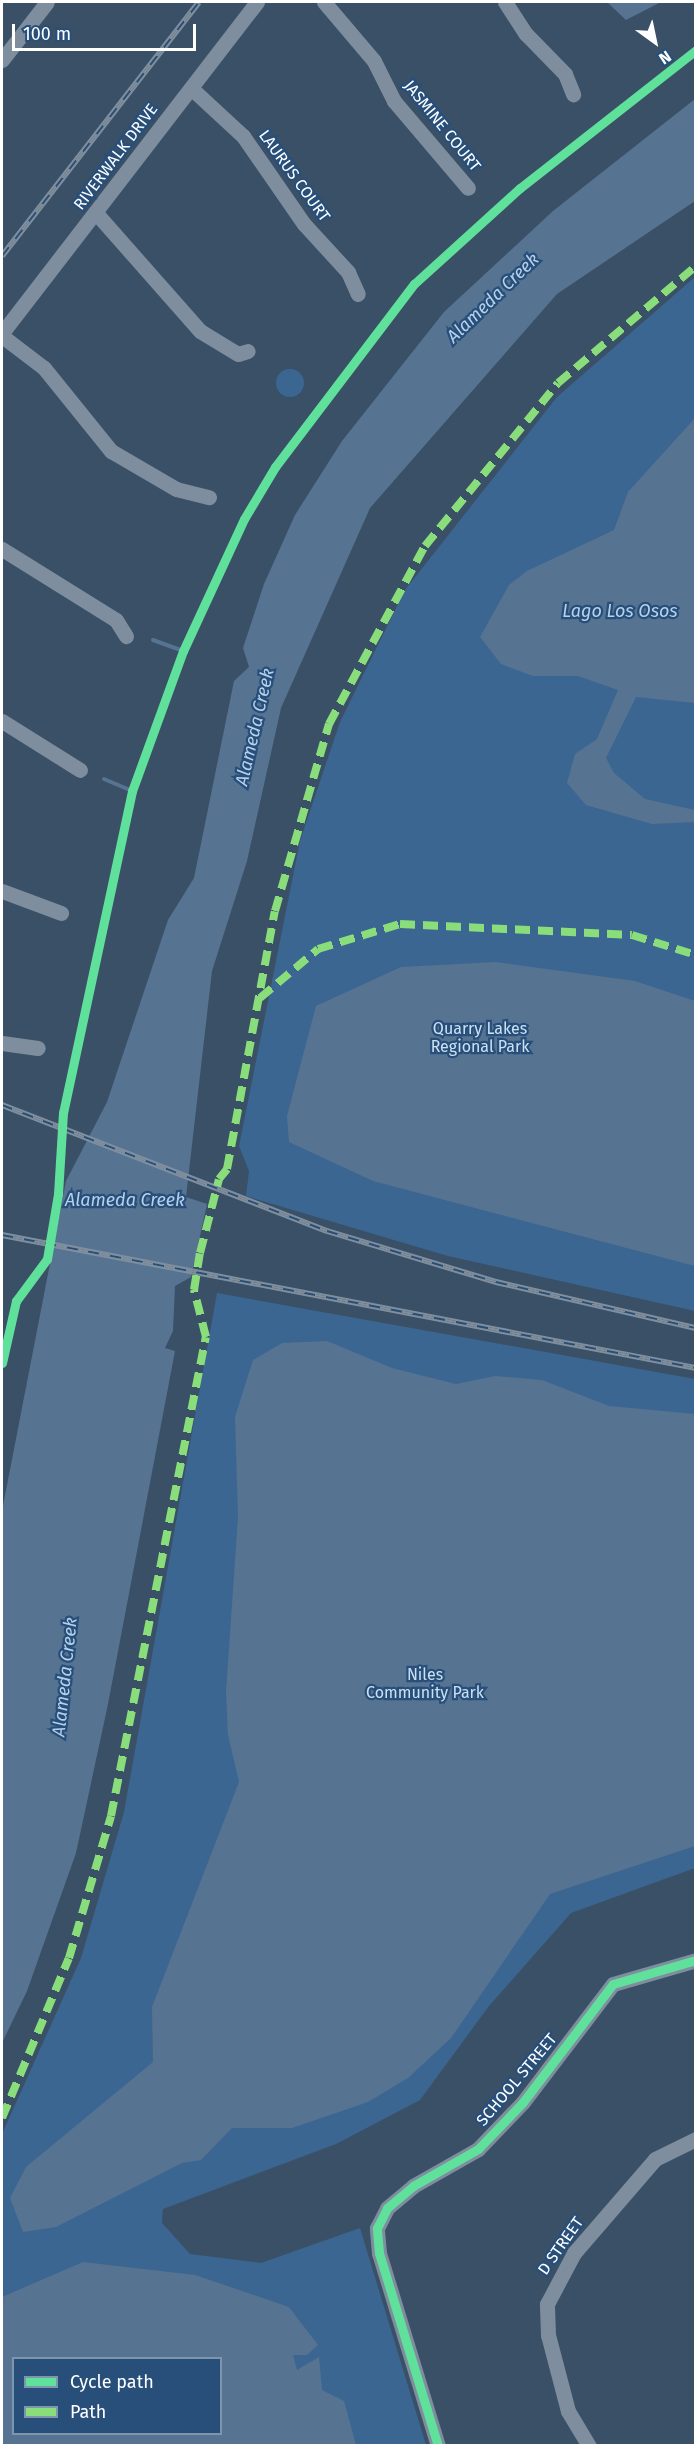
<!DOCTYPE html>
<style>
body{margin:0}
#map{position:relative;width:697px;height:2447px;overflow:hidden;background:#3a5067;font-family:"Fira Sans",sans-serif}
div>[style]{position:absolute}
.green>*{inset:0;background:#3b6691}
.round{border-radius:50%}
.water>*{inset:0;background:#577392}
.stream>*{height:4px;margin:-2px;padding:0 2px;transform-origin:2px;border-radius:2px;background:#577392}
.minor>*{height:15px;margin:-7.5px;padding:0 7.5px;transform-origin:7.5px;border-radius:7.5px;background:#7e8e9e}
.rail>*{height:6px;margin-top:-3px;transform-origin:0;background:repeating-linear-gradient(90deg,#274f7a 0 11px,#808f9e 0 22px);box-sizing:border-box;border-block:2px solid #808f9e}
.quiet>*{height:8px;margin-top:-4px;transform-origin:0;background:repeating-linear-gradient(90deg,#8add7b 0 15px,transparent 0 23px)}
.cycleway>*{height:9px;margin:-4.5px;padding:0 4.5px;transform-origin:4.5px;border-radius:4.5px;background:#60e19b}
span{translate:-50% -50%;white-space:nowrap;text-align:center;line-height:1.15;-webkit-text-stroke:4.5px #274f7a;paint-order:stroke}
.street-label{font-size:16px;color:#fff}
.park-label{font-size:16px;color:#cde0f3}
.water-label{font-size:18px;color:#b6d1eb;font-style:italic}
.frame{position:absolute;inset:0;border:3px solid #fff;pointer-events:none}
.legend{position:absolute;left:12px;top:2357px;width:210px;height:78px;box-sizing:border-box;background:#274f7a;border:2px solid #7d95af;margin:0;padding:8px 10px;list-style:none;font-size:18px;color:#fff}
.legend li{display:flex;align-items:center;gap:12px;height:30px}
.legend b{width:30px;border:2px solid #7d95af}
.north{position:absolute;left:625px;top:12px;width:60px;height:60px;-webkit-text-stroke:4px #274f7a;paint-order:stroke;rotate:147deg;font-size:16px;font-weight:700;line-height:24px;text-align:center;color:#fff}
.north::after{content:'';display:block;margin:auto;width:21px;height:27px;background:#fff;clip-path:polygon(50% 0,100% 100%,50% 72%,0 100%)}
.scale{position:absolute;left:12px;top:24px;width:184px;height:27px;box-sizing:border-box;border:3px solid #fff;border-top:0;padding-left:8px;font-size:18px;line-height:21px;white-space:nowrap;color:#fff;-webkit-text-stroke:4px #274f7a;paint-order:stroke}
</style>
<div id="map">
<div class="green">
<i style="clip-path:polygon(695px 277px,695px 1311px,448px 1256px,246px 1196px,249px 1171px,239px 1146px,300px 841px,340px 722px,405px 590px,557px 397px)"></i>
<i class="round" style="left:276px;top:369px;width:28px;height:28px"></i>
<i style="clip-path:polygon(evenodd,217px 1293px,695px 1379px,695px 1868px,571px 1913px,489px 2006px,420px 2100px,336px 2144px,163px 2209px,162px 2223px,190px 2254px,261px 2263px,360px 2228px,426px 2445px,2px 2446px,2px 2134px,81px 1958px,124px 1812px,217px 1293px,14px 2358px,220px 2358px,220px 2434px,14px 2434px,14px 2358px)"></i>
</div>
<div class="water">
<i style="clip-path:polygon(607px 2px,661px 2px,626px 20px)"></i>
<i style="clip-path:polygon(695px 99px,695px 201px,557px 294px,370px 508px,281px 708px,247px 861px,212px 971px,186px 1197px,207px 1204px,191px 1277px,175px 1286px,173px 1331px,165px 1348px,175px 1351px,108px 1704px,76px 1853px,27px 1991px,2px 2043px,2px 1511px,66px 1181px,107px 1102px,168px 920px,194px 878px,234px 681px,249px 667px,243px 648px,264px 584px,295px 515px,342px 441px,444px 312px,553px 211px)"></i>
<i style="clip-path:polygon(695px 418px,695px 703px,636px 697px,606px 758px,614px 773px,645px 799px,695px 810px,695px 822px,652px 824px,586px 805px,567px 783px,575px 754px,597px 739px,618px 690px,578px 676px,533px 676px,501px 664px,480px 637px,509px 585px,527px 571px,614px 530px,628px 492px)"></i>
<i style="clip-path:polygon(496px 962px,635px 981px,695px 1001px,695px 1266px,373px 1181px,289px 1142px,287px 1116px,316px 1006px,401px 967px)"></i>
<i style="clip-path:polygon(327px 1341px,392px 1368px,456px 1384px,495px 1376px,542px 1380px,609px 1406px,695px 1414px,695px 1846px,550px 1894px,451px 2038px,408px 2078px,368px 2102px,292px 2128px,232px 2128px,201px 2160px,182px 2163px,56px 2227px,23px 2232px,10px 2198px,26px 2167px,153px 2062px,152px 2007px,239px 1782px,228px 1735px,226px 1692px,238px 1517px,235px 1417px,253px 1360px,282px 1343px)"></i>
<i style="clip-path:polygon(evenodd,83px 2262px,195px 2275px,289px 2307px,318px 2345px,307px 2355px,293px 2355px,297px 2370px,319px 2357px,322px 2390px,344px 2401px,356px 2445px,2px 2445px,2px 2297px,83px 2262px,220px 2358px,220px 2434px,14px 2434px,14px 2358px,220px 2358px)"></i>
</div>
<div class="stream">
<i style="left:153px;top:640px;width:32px;rotate:20deg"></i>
<i style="left:104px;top:779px;width:30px;rotate:23deg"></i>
</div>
<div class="minor">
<i style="left:324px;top:2px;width:77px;rotate:49.7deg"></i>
<i style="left:374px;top:61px;width:45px;rotate:63.4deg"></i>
<i style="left:394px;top:101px;width:114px;rotate:49.6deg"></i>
<i style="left:505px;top:2px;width:38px;rotate:57deg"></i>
<i style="left:526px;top:34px;width:56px;rotate:45.7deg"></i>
<i style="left:565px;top:74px;width:22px;rotate:68deg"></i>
<i style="left:2px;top:60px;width:73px;rotate:-52.2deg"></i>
<i style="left:191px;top:88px;width:71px;rotate:42.7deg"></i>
<i style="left:243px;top:136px;width:107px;rotate:55.3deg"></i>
<i style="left:304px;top:224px;width:65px;rotate:47.5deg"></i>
<i style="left:348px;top:272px;width:24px;rotate:66deg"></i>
<i style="left:96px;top:213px;width:157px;rotate:48.6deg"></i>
<i style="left:200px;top:331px;width:44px;rotate:31.2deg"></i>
<i style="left:238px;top:354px;width:10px;rotate:-17deg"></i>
<i style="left:2px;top:333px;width:418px;rotate:-52.4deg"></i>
<i style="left:2px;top:336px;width:53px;rotate:37.3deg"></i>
<i style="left:44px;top:368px;width:107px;rotate:51.1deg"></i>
<i style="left:111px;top:451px;width:75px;rotate:30.3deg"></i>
<i style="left:176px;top:489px;width:34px;rotate:14deg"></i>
<i style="left:2px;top:549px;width:134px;rotate:31.9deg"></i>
<i style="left:116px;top:620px;width:19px;rotate:58deg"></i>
<i style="left:2px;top:721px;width:92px;rotate:32.1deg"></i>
<i style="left:2px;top:891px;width:63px;rotate:20.4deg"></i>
<i style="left:2px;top:1043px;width:36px;rotate:8deg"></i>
<i style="left:438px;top:2446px;width:202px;rotate:-107deg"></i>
<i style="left:379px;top:2253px;width:25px;rotate:-95deg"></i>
<i style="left:377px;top:2228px;width:22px;rotate:-63deg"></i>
<i style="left:387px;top:2208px;width:34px;rotate:-40deg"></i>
<i style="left:413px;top:2186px;width:75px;rotate:-29.6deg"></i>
<i style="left:478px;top:2149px;width:65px;rotate:-46.2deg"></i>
<i style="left:523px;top:2102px;width:148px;rotate:-52.7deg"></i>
<i style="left:613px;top:1984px;width:86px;rotate:-16.1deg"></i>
<i style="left:589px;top:2446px;width:41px;rotate:-121deg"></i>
<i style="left:568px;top:2411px;width:79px;rotate:-104.7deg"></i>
<i style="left:548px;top:2335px;width:31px;rotate:-92deg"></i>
<i style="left:547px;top:2304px;width:58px;rotate:-62.1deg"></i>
<i style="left:574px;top:2253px;width:124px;rotate:-49.2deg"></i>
<i style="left:655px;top:2159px;width:46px;rotate:-26deg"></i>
</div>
<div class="rail">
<i style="left:2px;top:256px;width:321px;rotate:-52.2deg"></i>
<i style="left:2px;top:1105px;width:349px;rotate:21.2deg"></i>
<i style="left:327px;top:1231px;width:177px;rotate:16.8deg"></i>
<i style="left:496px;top:1282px;width:205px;rotate:13deg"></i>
<i style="left:2px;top:1235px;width:707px;rotate:10.85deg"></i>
</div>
<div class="quiet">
<i style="left:260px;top:998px;width:76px;rotate:-40.2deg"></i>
<i style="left:318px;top:949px;width:86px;rotate:-17deg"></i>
<i style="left:400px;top:924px;width:232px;rotate:2.7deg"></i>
<i style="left:632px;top:935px;width:67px;rotate:17.4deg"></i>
<i style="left:2px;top:2118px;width:173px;rotate:-67.3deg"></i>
<i style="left:69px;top:1958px;width:148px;rotate:-73.5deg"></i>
<i style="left:111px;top:1816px;width:488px;rotate:-78.8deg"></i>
<i style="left:206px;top:1337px;width:49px;rotate:-104.3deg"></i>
<i style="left:194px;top:1290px;width:37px;rotate:-81deg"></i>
<i style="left:200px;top:1253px;width:76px;rotate:-75.6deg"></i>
<i style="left:219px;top:1179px;width:13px;rotate:-51deg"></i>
<i style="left:227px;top:1169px;width:262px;rotate:-79.5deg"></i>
<i style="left:275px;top:911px;width:195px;rotate:-73.9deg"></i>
<i style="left:329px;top:724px;width:202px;rotate:-61.7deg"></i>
<i style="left:425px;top:546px;width:210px;rotate:-50.8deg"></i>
<i style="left:558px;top:383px;width:181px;rotate:-40.3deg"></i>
</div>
<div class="cycleway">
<i style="left:2px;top:1363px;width:64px;rotate:-77.3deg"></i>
<i style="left:16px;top:1301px;width:52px;rotate:-53.6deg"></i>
<i style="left:47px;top:1259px;width:66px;rotate:-80.4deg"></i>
<i style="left:58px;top:1194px;width:81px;rotate:-86.5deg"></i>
<i style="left:63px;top:1113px;width:329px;rotate:-77.9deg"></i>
<i style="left:132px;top:791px;width:149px;rotate:-70deg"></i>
<i style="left:183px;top:651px;width:145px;rotate:-65.2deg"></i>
<i style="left:244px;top:519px;width:61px;rotate:-59.2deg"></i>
<i style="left:275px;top:467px;width:230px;rotate:-52.8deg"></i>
<i style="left:414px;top:284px;width:143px;rotate:-42.2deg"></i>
<i style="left:520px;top:188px;width:224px;rotate:-38.1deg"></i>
<i style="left:438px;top:2446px;width:202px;rotate:-107deg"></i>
<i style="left:379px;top:2253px;width:25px;rotate:-95deg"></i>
<i style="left:377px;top:2228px;width:22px;rotate:-63deg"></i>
<i style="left:387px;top:2208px;width:34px;rotate:-40deg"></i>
<i style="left:413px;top:2186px;width:75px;rotate:-29.6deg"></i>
<i style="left:478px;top:2149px;width:65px;rotate:-46.2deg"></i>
<i style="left:523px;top:2102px;width:148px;rotate:-52.7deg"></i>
<i style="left:613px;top:1984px;width:86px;rotate:-16.1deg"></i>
</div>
<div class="street-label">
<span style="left:442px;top:126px;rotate:51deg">JASMINE COURT</span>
<span style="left:116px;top:157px;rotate:-53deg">RIVERWALK DRIVE</span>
<span style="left:294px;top:176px;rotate:54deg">LAURUS COURT</span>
<span style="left:517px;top:2080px;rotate:-50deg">SCHOOL STREET</span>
<span style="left:561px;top:2246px;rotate:-55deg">D STREET</span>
</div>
<div class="park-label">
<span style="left:480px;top:1038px">Quarry Lakes<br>Regional Park</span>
<span style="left:425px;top:1684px">Niles<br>Community Park</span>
</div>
<div class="water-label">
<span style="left:493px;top:298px;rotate:-44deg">Alameda Creek</span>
<span style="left:620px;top:611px">Lago Los Osos</span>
<span style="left:255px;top:727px;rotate:-77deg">Alameda Creek</span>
<span style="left:125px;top:1200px">Alameda Creek</span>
<span style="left:65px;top:1677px;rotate:-84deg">Alameda Creek</span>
</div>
<div class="frame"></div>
<ul class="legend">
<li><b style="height:8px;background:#60e19b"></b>Cycle path</li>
<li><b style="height:8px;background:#8add7b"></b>Path</li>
</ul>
<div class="north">N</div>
<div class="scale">100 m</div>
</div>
